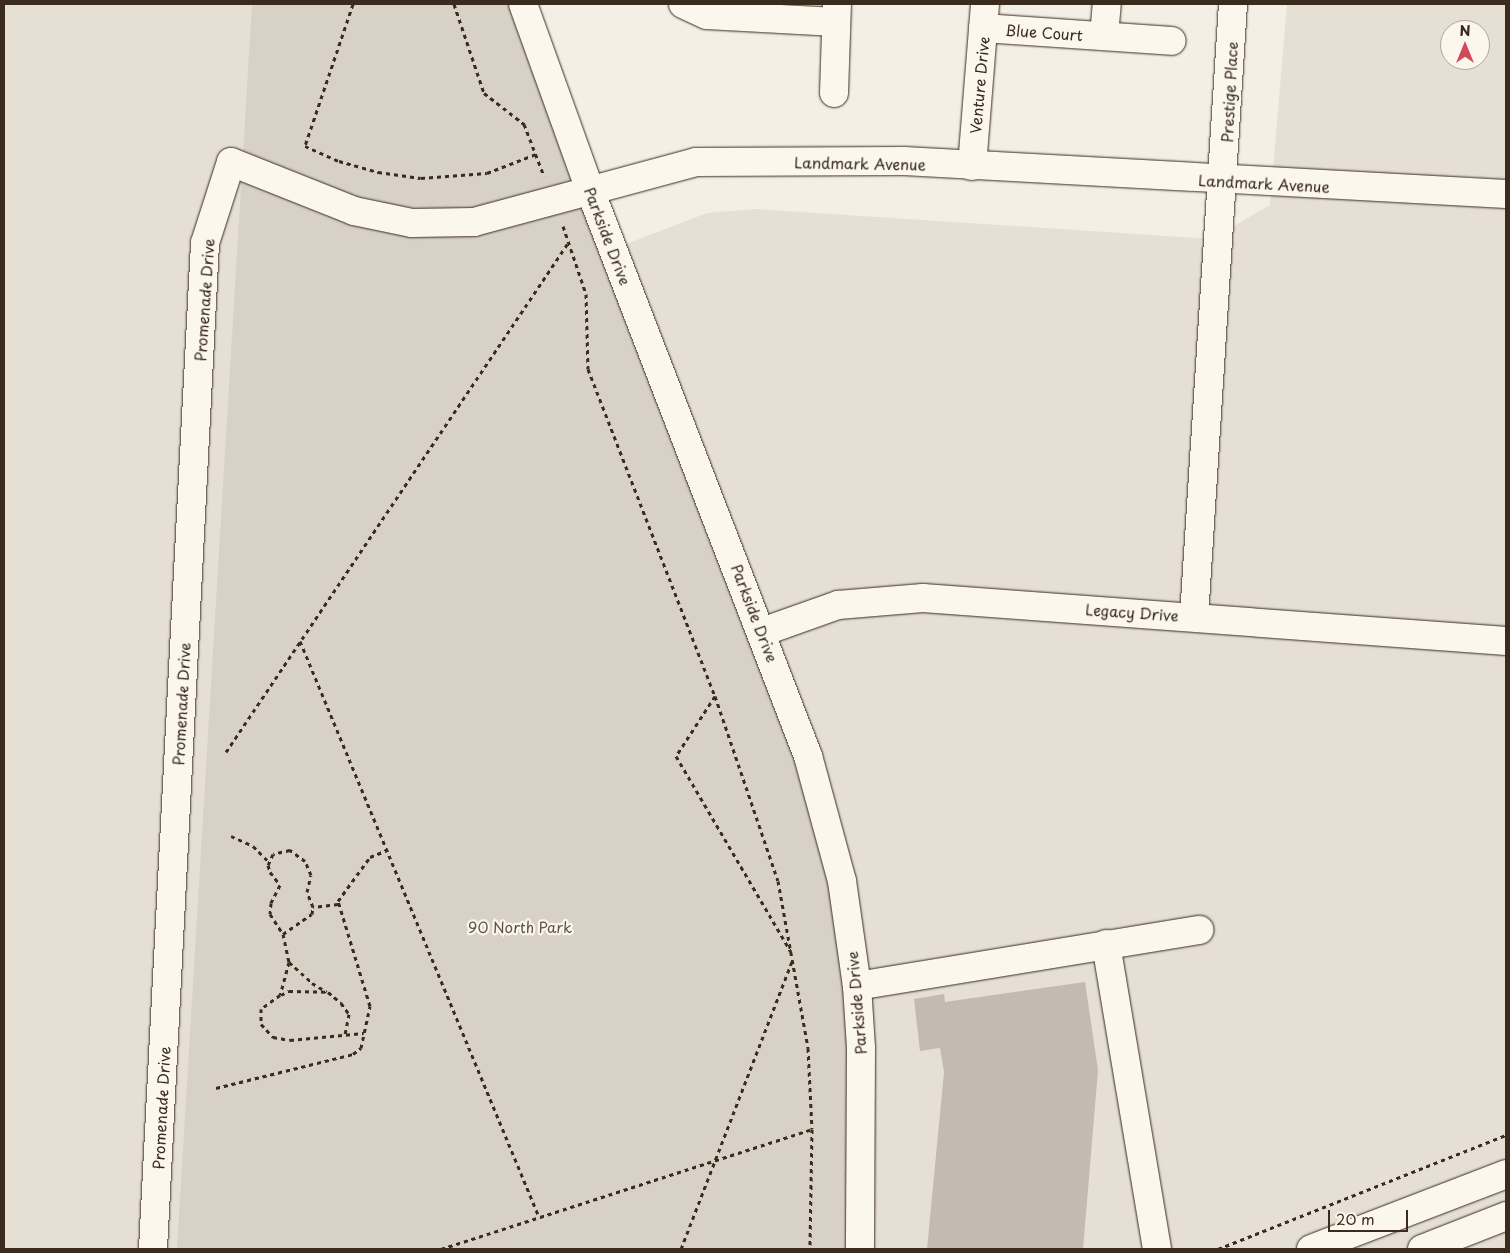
<!DOCTYPE html>
<style>
body{margin:0}
#map{position:relative;width:1510px;height:1253px;overflow:hidden;background:#f3efe4;font-family:"Playpen Sans",sans-serif}
div>[style]{position:absolute}
.built>*{inset:0;background:#e5dfd4}
.green>*{inset:0;background:#d8d1c6}
.building>*{inset:0;background:#c3bbb0}
.path>*{height:3px;margin-top:-1.5px;transform-origin:0;background:repeating-linear-gradient(90deg,#3b2a1e 0 4px,transparent 0 8px)}
.roads{filter:drop-shadow(0 0 1px #3b2a1e) drop-shadow(0 0 1px #3b2a1e)}
.minor>*{height:28px;margin:-14px;padding:0 14px;transform-origin:14px;border-radius:14px;background:#fbf7ec}
span{translate:-50% -50%;white-space:nowrap;text-align:center;line-height:1.15;-webkit-text-stroke:4.5px #fbf7ec;paint-order:stroke}
.street-label{font-size:15px;color:#3b2a1e}
.park-label{font-size:15px;color:#625448}
.frame{position:absolute;inset:0;border:5px solid #3b2a1e;pointer-events:none}
.north{position:absolute;left:1440px;top:20px;width:50px;height:50px;box-sizing:border-box;background:#fbf7ec;border:1px solid #aea59a;border-radius:50%;rotate:0deg;font-size:14px;font-weight:700;line-height:20px;text-align:center;color:#3b2a1e}
.north::after{content:'';display:block;margin:auto;width:18px;height:22px;background:#d1495b;clip-path:polygon(50% 0,100% 100%,50% 72%,0 100%)}
.scale{position:absolute;left:1328px;top:1210px;width:80px;height:22px;box-sizing:border-box;border:2px solid #3b2a1e;border-top:0;padding-left:6px;font-size:15px;line-height:18px;white-space:nowrap;color:#3b2a1e;-webkit-text-stroke:4px #fbf7ec;paint-order:stroke}
</style>
<div id="map">
<div class="built">
<i style="clip-path:polygon(evenodd,4px 4px,523px 4px,613px 249px,707px 213px,756px 209px,1212px 239px,1270px 205px,1287px 4px,1506px 4px,1506px 1249px,4px 1249px,4px 4px,1450px 30px,1480px 30px,1480px 60px,1450px 60px,1450px 30px)"></i>
</div>
<div class="green">
<i style="clip-path:polygon(252px 4px,523px 4px,842px 881px,860px 1249px,177px 1249px)"></i>
</div>
<div class="building">
<i style="clip-path:polygon(1085px 982px,1098px 1070px,1083px 1249px,927px 1249px,944px 1072px,940px 1048px,920px 1051px,914px 999px,944px 994px,945px 1002px)"></i>
</div>
<div class="path">
<i style="left:353px;top:4px;width:150px;rotate:108.7deg"></i>
<i style="left:305px;top:146px;width:37px;rotate:24deg"></i>
<i style="left:339px;top:161px;width:41px;rotate:15.8deg"></i>
<i style="left:378px;top:172px;width:43px;rotate:7.9deg"></i>
<i style="left:421px;top:178px;width:66px;rotate:-4.3deg"></i>
<i style="left:487px;top:173px;width:53px;rotate:-21.2deg"></i>
<i style="left:454px;top:4px;width:94px;rotate:71.4deg"></i>
<i style="left:484px;top:93px;width:51px;rotate:37.8deg"></i>
<i style="left:524px;top:124px;width:56px;rotate:69deg"></i>
<i style="left:563px;top:226px;width:72px;rotate:71.3deg"></i>
<i style="left:586px;top:294px;width:75px;rotate:88.5deg"></i>
<i style="left:588px;top:369px;width:351px;rotate:68.8deg"></i>
<i style="left:715px;top:696px;width:195px;rotate:71.2deg"></i>
<i style="left:778px;top:881px;width:170px;rotate:79.8deg"></i>
<i style="left:808px;top:1048px;width:81px;rotate:87.2deg"></i>
<i style="left:812px;top:1129px;width:120px;rotate:91deg"></i>
<i style="left:300px;top:641px;width:624px;rotate:67.46deg"></i>
<i style="left:715px;top:696px;width:72px;rotate:123deg"></i>
<i style="left:676px;top:756px;width:227px;rotate:59.6deg"></i>
<i style="left:226px;top:752px;width:613px;rotate:-56.1deg"></i>
<i style="left:231px;top:836px;width:24px;rotate:24deg"></i>
<i style="left:253px;top:846px;width:23px;rotate:45deg"></i>
<i style="left:338px;top:904px;width:25px;rotate:173deg"></i>
<i style="left:313px;top:907px;width:16px;rotate:-112deg"></i>
<i style="left:307px;top:892px;width:17px;rotate:-77deg"></i>
<i style="left:311px;top:875px;width:15px;rotate:-113deg"></i>
<i style="left:305px;top:861px;width:19px;rotate:-144deg"></i>
<i style="left:290px;top:850px;width:17px;rotate:167deg"></i>
<i style="left:273px;top:854px;width:12px;rotate:114deg"></i>
<i style="left:268px;top:865px;width:7px;rotate:74deg"></i>
<i style="left:270px;top:872px;width:16px;rotate:52deg"></i>
<i style="left:280px;top:885px;width:20px;rotate:117deg"></i>
<i style="left:271px;top:903px;width:11px;rotate:95deg"></i>
<i style="left:270px;top:914px;width:24px;rotate:57deg"></i>
<i style="left:283px;top:934px;width:29px;rotate:78deg"></i>
<i style="left:289px;top:962px;width:34px;rotate:105deg"></i>
<i style="left:280px;top:995px;width:24px;rotate:144deg"></i>
<i style="left:261px;top:1009px;width:15px;rotate:90deg"></i>
<i style="left:261px;top:1024px;width:18px;rotate:47deg"></i>
<i style="left:273px;top:1037px;width:17px;rotate:10deg"></i>
<i style="left:290px;top:1040px;width:74px;rotate:-5.4deg"></i>
<i style="left:283px;top:934px;width:35px;rotate:-35deg"></i>
<i style="left:312px;top:914px;width:7px;rotate:-82deg"></i>
<i style="left:289px;top:962px;width:31px;rotate:42deg"></i>
<i style="left:312px;top:983px;width:17px;rotate:31deg"></i>
<i style="left:281px;top:995px;width:9px;rotate:-27deg"></i>
<i style="left:289px;top:991px;width:39px;rotate:1deg"></i>
<i style="left:328px;top:992px;width:17px;rotate:40deg"></i>
<i style="left:341px;top:1003px;width:14px;rotate:54deg"></i>
<i style="left:349px;top:1014px;width:21px;rotate:101deg"></i>
<i style="left:216px;top:1088px;width:141px;rotate:-13.9deg"></i>
<i style="left:353px;top:1054px;width:10px;rotate:-37deg"></i>
<i style="left:361px;top:1048px;width:43px;rotate:-77.9deg"></i>
<i style="left:370px;top:1006px;width:110px;rotate:-106.9deg"></i>
<i style="left:338px;top:901px;width:54px;rotate:-54deg"></i>
<i style="left:370px;top:857px;width:18px;rotate:-22deg"></i>
<i style="left:441px;top:1249px;width:390px;rotate:-17.9deg"></i>
<i style="left:681px;top:1249px;width:312px;rotate:-68.9deg"></i>
<i style="left:1218px;top:1249px;width:310px;rotate:-21.6deg"></i>
</div>
<div class="roads">
<div class="minor">
<i style="left:523px;top:4px;width:198px;rotate:70.2deg"></i>
<i style="left:590px;top:190px;width:607px;rotate:68.94deg"></i>
<i style="left:808px;top:756px;width:130px;rotate:74.8deg"></i>
<i style="left:842px;top:881px;width:106px;rotate:81.9deg"></i>
<i style="left:857px;top:986px;width:62px;rotate:86.3deg"></i>
<i style="left:861px;top:1048px;width:201px;rotate:90.3deg"></i>
<i style="left:683px;top:4px;width:26px;rotate:25deg"></i>
<i style="left:707px;top:15px;width:129px;rotate:3.1deg"></i>
<i style="left:983px;top:28px;width:189px;rotate:3.9deg"></i>
<i style="left:1104px;top:36px;width:32px;rotate:-85deg"></i>
<i style="left:834px;top:93px;width:89px;rotate:-88.1deg"></i>
<i style="left:972px;top:166px;width:163px;rotate:-85.4deg"></i>
<i style="left:1194px;top:617px;width:614px;rotate:-86.36deg"></i>
<i style="left:762px;top:632px;width:81px;rotate:-19.6deg"></i>
<i style="left:838px;top:605px;width:85px;rotate:-4.7deg"></i>
<i style="left:923px;top:598px;width:585px;rotate:4.22deg"></i>
<i style="left:1106px;top:944px;width:309px;rotate:80.5deg"></i>
<i style="left:857px;top:986px;width:347px;rotate:-9.3deg"></i>
<i style="left:153px;top:1249px;width:1007px;rotate:-87.04deg"></i>
<i style="left:205px;top:243px;width:85px;rotate:-72.2deg"></i>
<i style="left:231px;top:162px;width:132px;rotate:21.7deg"></i>
<i style="left:354px;top:211px;width:59px;rotate:11.7deg"></i>
<i style="left:412px;top:223px;width:62px;rotate:-0.9deg"></i>
<i style="left:474px;top:222px;width:230px;rotate:-15.1deg"></i>
<i style="left:696px;top:162px;width:208px;rotate:-0.3deg"></i>
<i style="left:904px;top:161px;width:603px;rotate:3.14deg"></i>
<i style="left:1311px;top:1249px;width:209px;rotate:-21deg"></i>
<i style="left:1422px;top:1249px;width:90px;rotate:-21.4deg"></i>
</div>
</div>
<div class="street-label">
<span style="left:1044px;top:32px;rotate:4deg">Blue Court</span>
<span style="left:979px;top:85px;rotate:-85deg">Venture Drive</span>
<span style="left:1229px;top:92px;rotate:-87deg">Prestige Place</span>
<span style="left:860px;top:163px;rotate:1deg">Landmark Avenue</span>
<span style="left:1264px;top:183px;rotate:3deg">Landmark Avenue</span>
<span style="left:608px;top:236px;rotate:69deg">Parkside Drive</span>
<span style="left:204px;top:300px;rotate:-86deg">Promenade Drive</span>
<span style="left:1132px;top:612px;rotate:4deg">Legacy Drive</span>
<span style="left:755px;top:613px;rotate:69deg">Parkside Drive</span>
<span style="left:181px;top:704px;rotate:-87deg">Promenade Drive</span>
<span style="left:856px;top:1003px;rotate:-95deg">Parkside Drive</span>
<span style="left:161px;top:1108px;rotate:-87deg">Promenade Drive</span>
</div>
<div class="park-label">
<span style="left:520px;top:927px">90 North Park</span>
</div>
<div class="frame"></div>
<div class="north">N</div>
<div class="scale">20 m</div>
</div>
